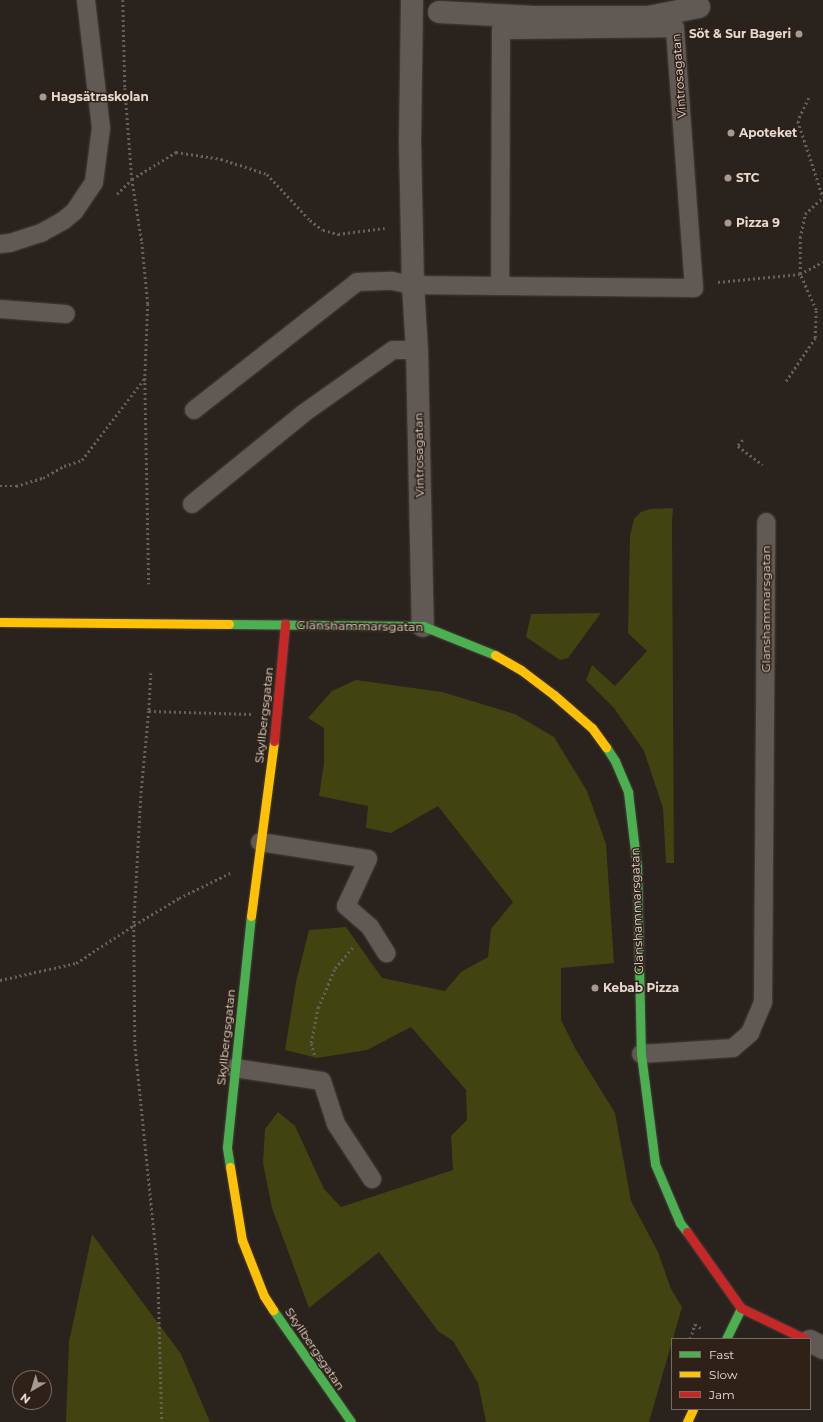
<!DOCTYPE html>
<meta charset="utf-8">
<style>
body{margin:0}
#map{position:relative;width:823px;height:1422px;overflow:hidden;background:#29221d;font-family:Montserrat,sans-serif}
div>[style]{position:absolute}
.green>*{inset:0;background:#414311}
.path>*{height:2.5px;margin-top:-1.25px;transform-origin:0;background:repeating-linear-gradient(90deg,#67605b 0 2px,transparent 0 5px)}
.roads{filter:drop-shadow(0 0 1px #463f3b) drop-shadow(0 0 1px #463f3b)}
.lane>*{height:18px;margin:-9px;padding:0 9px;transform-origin:9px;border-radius:9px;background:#615953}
.street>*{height:22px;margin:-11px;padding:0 11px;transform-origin:11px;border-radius:11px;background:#615953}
.fast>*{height:9px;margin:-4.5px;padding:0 4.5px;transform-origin:4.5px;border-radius:4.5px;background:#4caf50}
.slow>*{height:9px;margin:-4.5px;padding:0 4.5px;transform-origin:4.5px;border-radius:4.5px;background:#ffc107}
.jam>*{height:9px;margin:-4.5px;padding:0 4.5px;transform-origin:4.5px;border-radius:4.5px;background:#c62828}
.dots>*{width:11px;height:11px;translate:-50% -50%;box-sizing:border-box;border:2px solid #2f2117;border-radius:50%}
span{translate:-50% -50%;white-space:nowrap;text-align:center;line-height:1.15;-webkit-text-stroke:3px #2f2117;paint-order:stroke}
.poi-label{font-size:12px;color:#e4dad4;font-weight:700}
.right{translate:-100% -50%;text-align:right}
.left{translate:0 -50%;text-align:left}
.street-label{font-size:12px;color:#e4dad4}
.legend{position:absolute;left:671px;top:1338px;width:140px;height:72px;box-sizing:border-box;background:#2f2117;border:1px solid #776b63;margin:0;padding:5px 7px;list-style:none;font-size:12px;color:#e4dad4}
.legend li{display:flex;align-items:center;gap:8px;height:20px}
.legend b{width:20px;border:1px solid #776b63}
.north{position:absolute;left:12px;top:1370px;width:40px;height:40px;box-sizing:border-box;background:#2f2117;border:1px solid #776b63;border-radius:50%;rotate:218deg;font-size:11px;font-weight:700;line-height:16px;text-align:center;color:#e4dad4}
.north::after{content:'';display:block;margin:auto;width:14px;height:18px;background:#a39a94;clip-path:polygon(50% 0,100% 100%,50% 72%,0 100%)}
</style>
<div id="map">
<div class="green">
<i style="clip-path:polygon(673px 508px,672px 524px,674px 863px,666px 863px,663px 808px,644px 751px,614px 708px,586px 680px,592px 665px,615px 686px,647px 651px,628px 633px,630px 536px,634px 519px,641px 512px,650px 509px)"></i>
<i style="clip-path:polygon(601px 613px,568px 658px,560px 660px,526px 637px,531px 614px)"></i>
<i style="clip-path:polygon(356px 680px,442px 692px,515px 714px,554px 737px,587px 791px,606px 844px,614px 963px,561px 968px,561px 1020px,575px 1048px,615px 1113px,631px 1201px,658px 1252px,671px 1289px,682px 1307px,649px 1422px,486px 1422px,478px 1383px,453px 1341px,438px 1331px,379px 1252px,309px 1308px,272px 1208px,263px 1163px,265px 1129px,278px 1112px,295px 1126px,324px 1189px,341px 1207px,453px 1170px,451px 1136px,467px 1120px,466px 1090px,411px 1027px,367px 1050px,317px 1058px,285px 1050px,296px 982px,309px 930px,346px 927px,382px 978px,445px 991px,461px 972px,488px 957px,491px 929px,513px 902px,438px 806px,391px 833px,366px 828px,368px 806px,319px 796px,324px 763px,324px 728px,308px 718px,332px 691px)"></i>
<i style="clip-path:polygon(92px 1234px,181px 1354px,210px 1422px,66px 1422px,69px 1342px)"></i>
</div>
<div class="path">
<i style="left:123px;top:0;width:88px;rotate:88.7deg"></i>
<i style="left:125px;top:88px;width:91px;rotate:85.6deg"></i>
<i style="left:132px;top:179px;width:64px;rotate:81deg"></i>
<i style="left:142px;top:242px;width:62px;rotate:84.5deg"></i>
<i style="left:148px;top:304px;width:74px;rotate:92.3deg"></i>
<i style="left:145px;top:378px;width:206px;rotate:88.9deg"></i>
<i style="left:809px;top:98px;width:25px;rotate:116deg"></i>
<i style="left:798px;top:121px;width:80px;rotate:71.8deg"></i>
<i style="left:117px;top:194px;width:21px;rotate:-45deg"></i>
<i style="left:132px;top:179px;width:52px;rotate:-31.5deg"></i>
<i style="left:176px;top:152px;width:46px;rotate:8.8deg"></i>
<i style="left:221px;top:159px;width:48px;rotate:18.1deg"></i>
<i style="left:267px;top:174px;width:63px;rotate:46.9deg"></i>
<i style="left:310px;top:220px;width:16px;rotate:38deg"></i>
<i style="left:323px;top:230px;width:16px;rotate:15deg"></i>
<i style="left:338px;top:234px;width:47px;rotate:-7.3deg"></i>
<i style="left:718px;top:282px;width:82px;rotate:-5.6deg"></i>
<i style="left:800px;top:274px;width:36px;rotate:-90deg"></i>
<i style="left:800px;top:238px;width:25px;rotate:-78deg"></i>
<i style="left:805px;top:214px;width:25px;rotate:-43deg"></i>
<i style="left:786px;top:381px;width:52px;rotate:-56deg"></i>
<i style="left:815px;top:338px;width:28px;rotate:-88deg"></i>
<i style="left:816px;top:310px;width:39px;rotate:-114deg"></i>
<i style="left:800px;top:274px;width:26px;rotate:-28deg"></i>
<i style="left:743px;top:440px;width:8px;rotate:130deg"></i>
<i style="left:738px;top:446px;width:31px;rotate:37deg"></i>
<i style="left:0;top:486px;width:16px"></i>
<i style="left:16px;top:486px;width:28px;rotate:-17deg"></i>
<i style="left:43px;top:478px;width:24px;rotate:-30deg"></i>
<i style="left:64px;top:466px;width:19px;rotate:-18deg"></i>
<i style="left:82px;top:460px;width:103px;rotate:-52.5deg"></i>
<i style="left:151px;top:673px;width:38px;rotate:93deg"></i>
<i style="left:149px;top:711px;width:85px;rotate:95.4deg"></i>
<i style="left:141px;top:796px;width:129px;rotate:93.1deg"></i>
<i style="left:134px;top:925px;width:119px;rotate:89.5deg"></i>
<i style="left:135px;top:1044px;width:229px;rotate:84.2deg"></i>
<i style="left:158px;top:1272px;width:150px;rotate:88.5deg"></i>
<i style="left:149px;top:711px;width:102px;rotate:1.7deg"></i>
<i style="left:0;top:980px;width:78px;rotate:-12.6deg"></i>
<i style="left:76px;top:963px;width:69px;rotate:-33.2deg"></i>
<i style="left:134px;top:925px;width:52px;rotate:-31deg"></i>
<i style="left:179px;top:898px;width:57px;rotate:-26.1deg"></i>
<i style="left:314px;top:1055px;width:12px;rotate:-104deg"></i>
<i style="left:311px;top:1043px;width:36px;rotate:-79deg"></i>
<i style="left:318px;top:1008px;width:43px;rotate:-67deg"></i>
<i style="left:335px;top:968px;width:28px;rotate:-49deg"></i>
<i style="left:690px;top:1339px;width:16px;rotate:-72deg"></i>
<i style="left:695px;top:1324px;width:7px;rotate:34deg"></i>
</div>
<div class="roads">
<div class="lane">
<i style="left:0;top:244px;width:10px;rotate:-6deg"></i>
<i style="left:10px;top:243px;width:33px;rotate:-18deg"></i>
<i style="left:41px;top:233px;width:26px;rotate:-29deg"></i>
<i style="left:64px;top:220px;width:13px;rotate:-39deg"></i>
<i style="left:74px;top:212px;width:36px;rotate:-56deg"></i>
<i style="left:94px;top:182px;width:54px;rotate:-82.6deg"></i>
<i style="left:101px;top:128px;width:129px;rotate:-96.7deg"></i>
<i style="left:0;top:309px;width:66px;rotate:4.3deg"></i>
<i style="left:194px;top:410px;width:207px;rotate:-38.1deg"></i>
<i style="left:357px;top:282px;width:35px;rotate:-2deg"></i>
<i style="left:392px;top:281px;width:21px;rotate:11deg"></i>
<i style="left:413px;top:285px;width:87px;rotate:0.7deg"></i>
<i style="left:500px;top:286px;width:194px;rotate:0.6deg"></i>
<i style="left:694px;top:288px;width:261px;rotate:-94.2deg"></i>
<i style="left:675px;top:28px;width:174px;rotate:179.3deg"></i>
<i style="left:501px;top:30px;width:256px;rotate:90.2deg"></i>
<i style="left:192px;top:504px;width:144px;rotate:-39.1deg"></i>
<i style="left:304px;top:413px;width:109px;rotate:-35.3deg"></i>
<i style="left:393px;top:350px;width:24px"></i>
<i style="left:260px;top:842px;width:109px;rotate:8.9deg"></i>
<i style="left:368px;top:859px;width:52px;rotate:115.1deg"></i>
<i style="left:346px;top:906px;width:32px;rotate:41deg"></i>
<i style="left:370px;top:927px;width:31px;rotate:58deg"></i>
<i style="left:641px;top:1054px;width:92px;rotate:-3.7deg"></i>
<i style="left:733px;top:1048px;width:23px;rotate:-41deg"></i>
<i style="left:750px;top:1033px;width:34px;rotate:-67deg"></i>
<i style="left:763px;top:1002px;width:480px;rotate:-89.6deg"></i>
<i style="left:234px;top:1068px;width:89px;rotate:8.4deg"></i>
<i style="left:322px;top:1081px;width:45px;rotate:72deg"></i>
<i style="left:336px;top:1124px;width:66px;rotate:56.8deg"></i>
</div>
<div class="street">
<i style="left:412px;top:0;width:142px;rotate:90.8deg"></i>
<i style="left:410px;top:142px;width:143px;rotate:88.8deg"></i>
<i style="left:413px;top:285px;width:65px;rotate:86.5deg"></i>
<i style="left:417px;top:350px;width:276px;rotate:88.8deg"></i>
<i style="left:439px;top:12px;width:95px;rotate:3deg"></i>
<i style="left:534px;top:17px;width:114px"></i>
<i style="left:648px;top:17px;width:52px;rotate:-11.1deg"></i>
<i style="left:810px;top:1341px;width:15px;rotate:28deg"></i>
</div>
<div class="fast">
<i style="left:229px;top:624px;width:194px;rotate:0.6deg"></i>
<i style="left:423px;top:626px;width:78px;rotate:21.9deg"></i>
<i style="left:606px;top:747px;width:17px;rotate:57deg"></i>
<i style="left:615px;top:761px;width:34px;rotate:67deg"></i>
<i style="left:628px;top:792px;width:76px;rotate:83.2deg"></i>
<i style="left:637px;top:867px;width:187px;rotate:88.8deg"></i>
<i style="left:641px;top:1054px;width:111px;rotate:82.7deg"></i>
<i style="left:655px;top:1164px;width:64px;rotate:67deg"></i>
<i style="left:680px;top:1223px;width:11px;rotate:52deg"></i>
<i style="left:230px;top:1167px;width:20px;rotate:-99deg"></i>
<i style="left:227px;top:1147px;width:232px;rotate:-84.1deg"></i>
<i style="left:273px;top:1310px;width:136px;rotate:55.1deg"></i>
<i style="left:726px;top:1339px;width:34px;rotate:-64deg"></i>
</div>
<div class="slow">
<i style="left:0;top:622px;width:229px;rotate:0.5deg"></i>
<i style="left:495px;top:655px;width:30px;rotate:30deg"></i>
<i style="left:521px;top:670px;width:41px;rotate:37.1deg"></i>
<i style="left:554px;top:695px;width:50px;rotate:41deg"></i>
<i style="left:592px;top:728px;width:24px;rotate:54deg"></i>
<i style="left:251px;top:916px;width:177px;rotate:-82.5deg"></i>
<i style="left:230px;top:1167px;width:74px;rotate:80.7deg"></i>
<i style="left:242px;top:1240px;width:60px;rotate:68.6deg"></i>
<i style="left:264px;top:1296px;width:17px;rotate:57deg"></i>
<i style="left:687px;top:1422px;width:14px;rotate:-65deg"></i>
</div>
<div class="jam">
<i style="left:274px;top:741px;width:118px;rotate:-84.6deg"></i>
<i style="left:687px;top:1232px;width:93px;rotate:54.6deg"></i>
<i style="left:741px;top:1308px;width:71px;rotate:25.8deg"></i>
</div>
</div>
<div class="dots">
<i style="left:799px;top:34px;background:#a39a94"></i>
<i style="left:43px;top:97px;background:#a39a94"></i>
<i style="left:731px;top:133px;background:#a39a94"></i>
<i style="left:728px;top:178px;background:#a39a94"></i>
<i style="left:728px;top:223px;background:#a39a94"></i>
<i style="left:595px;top:988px;background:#a39a94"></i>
</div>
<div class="poi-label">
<span class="right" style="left:791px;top:34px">Söt &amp; Sur Bageri</span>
<span class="left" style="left:51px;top:97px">Hagsätraskolan</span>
<span class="left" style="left:739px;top:133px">Apoteket</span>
<span class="left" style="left:736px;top:178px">STC</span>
<span class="left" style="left:736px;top:223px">Pizza 9</span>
<span class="left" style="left:603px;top:988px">Kebab Pizza</span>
</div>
<div class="street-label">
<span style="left:679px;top:76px;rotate:-94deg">Vintrosagatan</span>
<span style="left:419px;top:455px;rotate:-91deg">Vintrosagatan</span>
<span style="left:766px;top:609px;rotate:-90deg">Glanshammarsgatan</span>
<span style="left:360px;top:626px;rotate:1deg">Glanshammarsgatan</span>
<span style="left:264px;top:715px;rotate:-84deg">Skyllbergsgatan</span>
<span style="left:637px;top:911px;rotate:-92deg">Glanshammarsgatan</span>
<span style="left:226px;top:1037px;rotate:-84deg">Skyllbergsgatan</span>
<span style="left:315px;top:1349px;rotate:56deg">Skyllbergsgatan</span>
</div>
<ul class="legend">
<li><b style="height:5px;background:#4caf50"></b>Fast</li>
<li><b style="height:5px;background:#ffc107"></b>Slow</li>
<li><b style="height:5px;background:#c62828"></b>Jam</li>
</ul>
<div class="north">N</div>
</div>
